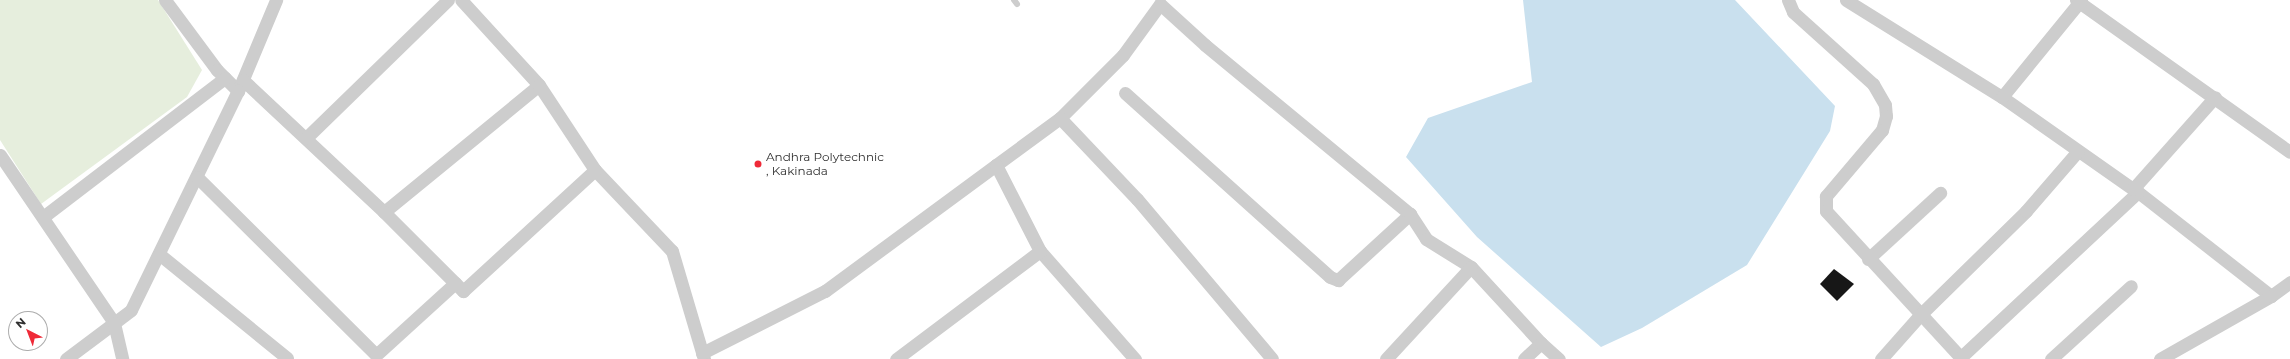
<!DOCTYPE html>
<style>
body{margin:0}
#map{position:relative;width:2290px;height:359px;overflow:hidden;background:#fff;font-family:Montserrat,sans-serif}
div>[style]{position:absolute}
.green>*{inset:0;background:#e6eedd}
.water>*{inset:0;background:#c9e0ee}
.building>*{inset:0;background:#171717}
.service>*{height:6px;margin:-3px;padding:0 3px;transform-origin:3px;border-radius:3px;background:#cdcdcd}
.minor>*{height:13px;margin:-6.5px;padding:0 6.5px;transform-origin:6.5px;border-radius:6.5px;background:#cdcdcd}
.dots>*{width:11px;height:11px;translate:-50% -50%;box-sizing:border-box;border:2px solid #fff;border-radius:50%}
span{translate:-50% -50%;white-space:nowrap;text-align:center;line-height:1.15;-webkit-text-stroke:4px #fff;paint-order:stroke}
.poi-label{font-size:12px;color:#303030}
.left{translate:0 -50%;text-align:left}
.north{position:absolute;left:8px;top:311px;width:40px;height:40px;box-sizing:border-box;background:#fff;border:1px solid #acacac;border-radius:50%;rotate:318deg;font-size:11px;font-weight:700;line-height:16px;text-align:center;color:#303030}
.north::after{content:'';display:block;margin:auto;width:14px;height:18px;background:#ef2a38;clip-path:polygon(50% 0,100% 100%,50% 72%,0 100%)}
</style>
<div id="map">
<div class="green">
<i style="clip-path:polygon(0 0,158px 0,202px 70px,187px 97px,41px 204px,0 140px)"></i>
</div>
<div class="water">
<i style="clip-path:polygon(1523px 0,1735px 0,1835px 106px,1830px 131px,1747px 265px,1642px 328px,1601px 347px,1477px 237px,1406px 157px,1428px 118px,1532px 82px)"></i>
</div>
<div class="building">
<i style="clip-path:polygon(1834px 269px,1854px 284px,1837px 301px,1820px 284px)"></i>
</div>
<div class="service">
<i style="left:1014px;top:0;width:5px;rotate:53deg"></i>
</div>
<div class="minor">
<i style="left:165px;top:0;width:87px;rotate:53.4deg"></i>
<i style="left:217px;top:70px;width:30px;rotate:45deg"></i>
<i style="left:238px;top:91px;width:99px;rotate:-67.3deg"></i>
<i style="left:1788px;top:0;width:13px;rotate:67deg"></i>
<i style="left:1793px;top:12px;width:108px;rotate:42deg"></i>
<i style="left:1873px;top:84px;width:24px;rotate:60deg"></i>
<i style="left:1885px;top:105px;width:11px;rotate:85deg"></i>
<i style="left:1886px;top:116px;width:15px;rotate:106deg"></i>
<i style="left:1882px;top:130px;width:87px;rotate:130.3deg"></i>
<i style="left:1826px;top:196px;width:15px;rotate:90deg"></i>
<i style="left:1826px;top:211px;width:201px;rotate:47.4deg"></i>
<i style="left:1846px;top:0;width:184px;rotate:31.9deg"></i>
<i style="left:2002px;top:97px;width:160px;rotate:35.1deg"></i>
<i style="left:2076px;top:0;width:262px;rotate:35.4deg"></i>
<i style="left:243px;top:80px;width:193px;rotate:43.1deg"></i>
<i style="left:384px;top:212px;width:200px;rotate:-39.3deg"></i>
<i style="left:539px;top:85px;width:115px;rotate:-132.5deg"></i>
<i style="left:1125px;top:93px;width:275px;rotate:41.9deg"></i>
<i style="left:1330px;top:277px;width:9px;rotate:21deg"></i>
<i style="left:1338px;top:280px;width:98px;rotate:-42.5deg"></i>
<i style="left:2002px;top:97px;width:125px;rotate:-50.8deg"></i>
<i style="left:1060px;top:118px;width:89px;rotate:-45deg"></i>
<i style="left:1123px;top:55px;width:63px;rotate:-54deg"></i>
<i style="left:1160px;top:4px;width:61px;rotate:42.3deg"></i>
<i style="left:1205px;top:45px;width:266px;rotate:39.5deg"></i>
<i style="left:1410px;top:214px;width:30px;rotate:57deg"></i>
<i style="left:1426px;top:239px;width:53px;rotate:31.9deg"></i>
<i style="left:1471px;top:267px;width:103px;rotate:47.4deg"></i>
<i style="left:1541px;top:343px;width:23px;rotate:137deg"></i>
<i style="left:306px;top:138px;width:198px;rotate:-44.2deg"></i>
<i style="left:0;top:155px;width:203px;rotate:55.8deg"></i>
<i style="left:114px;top:323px;width:21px;rotate:-37deg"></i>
<i style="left:131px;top:310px;width:244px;rotate:-64deg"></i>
<i style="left:996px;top:165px;width:79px;rotate:-36.3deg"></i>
<i style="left:1060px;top:118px;width:112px;rotate:46.5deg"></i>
<i style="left:1137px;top:199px;width:209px;rotate:49.8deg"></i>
<i style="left:595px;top:170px;width:112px;rotate:46.5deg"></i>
<i style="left:672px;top:251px;width:113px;rotate:73.5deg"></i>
<i style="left:197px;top:177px;width:252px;rotate:44.8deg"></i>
<i style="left:376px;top:355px;width:107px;rotate:-42.3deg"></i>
<i style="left:2138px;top:192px;width:169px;rotate:38deg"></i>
<i style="left:384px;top:212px;width:112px;rotate:45deg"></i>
<i style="left:463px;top:291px;width:179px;rotate:-42.5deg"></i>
<i style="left:595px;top:170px;width:102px;rotate:-123.4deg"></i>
<i style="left:43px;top:217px;width:229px;rotate:-37.4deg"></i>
<i style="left:1040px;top:251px;width:144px;rotate:48.7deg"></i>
<i style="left:159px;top:254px;width:165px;rotate:39.1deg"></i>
<i style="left:1868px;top:259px;width:98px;rotate:-42.5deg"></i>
<i style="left:1541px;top:343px;width:24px;rotate:42deg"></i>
<i style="left:702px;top:353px;width:138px;rotate:-26.8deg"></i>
<i style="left:825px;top:291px;width:212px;rotate:-36.4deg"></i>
<i style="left:996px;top:165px;width:97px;rotate:62.9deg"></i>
<i style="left:1040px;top:251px;width:180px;rotate:143.1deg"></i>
<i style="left:1960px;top:358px;width:243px;rotate:-43deg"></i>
<i style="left:2138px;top:192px;width:6px;rotate:-149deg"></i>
<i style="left:2133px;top:189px;width:123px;rotate:-48.3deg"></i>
<i style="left:66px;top:359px;width:60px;rotate:-36.9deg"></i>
<i style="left:114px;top:323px;width:37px;rotate:77deg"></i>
<i style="left:1386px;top:359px;width:125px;rotate:-47.3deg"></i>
<i style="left:1881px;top:359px;width:60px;rotate:-48.4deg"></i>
<i style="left:1921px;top:314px;width:147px;rotate:-44.4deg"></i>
<i style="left:2026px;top:211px;width:79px;rotate:-49.1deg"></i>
<i style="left:2051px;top:359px;width:108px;rotate:-42.4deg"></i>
<i style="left:2160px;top:359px;width:128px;rotate:-29.6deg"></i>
<i style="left:2271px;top:296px;width:24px;rotate:-36deg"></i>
</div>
<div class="dots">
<i style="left:758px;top:164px;background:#ef2a38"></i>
</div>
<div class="poi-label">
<span class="left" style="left:766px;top:164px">Andhra Polytechnic<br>, Kakinada</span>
</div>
<div class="north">N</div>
</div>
